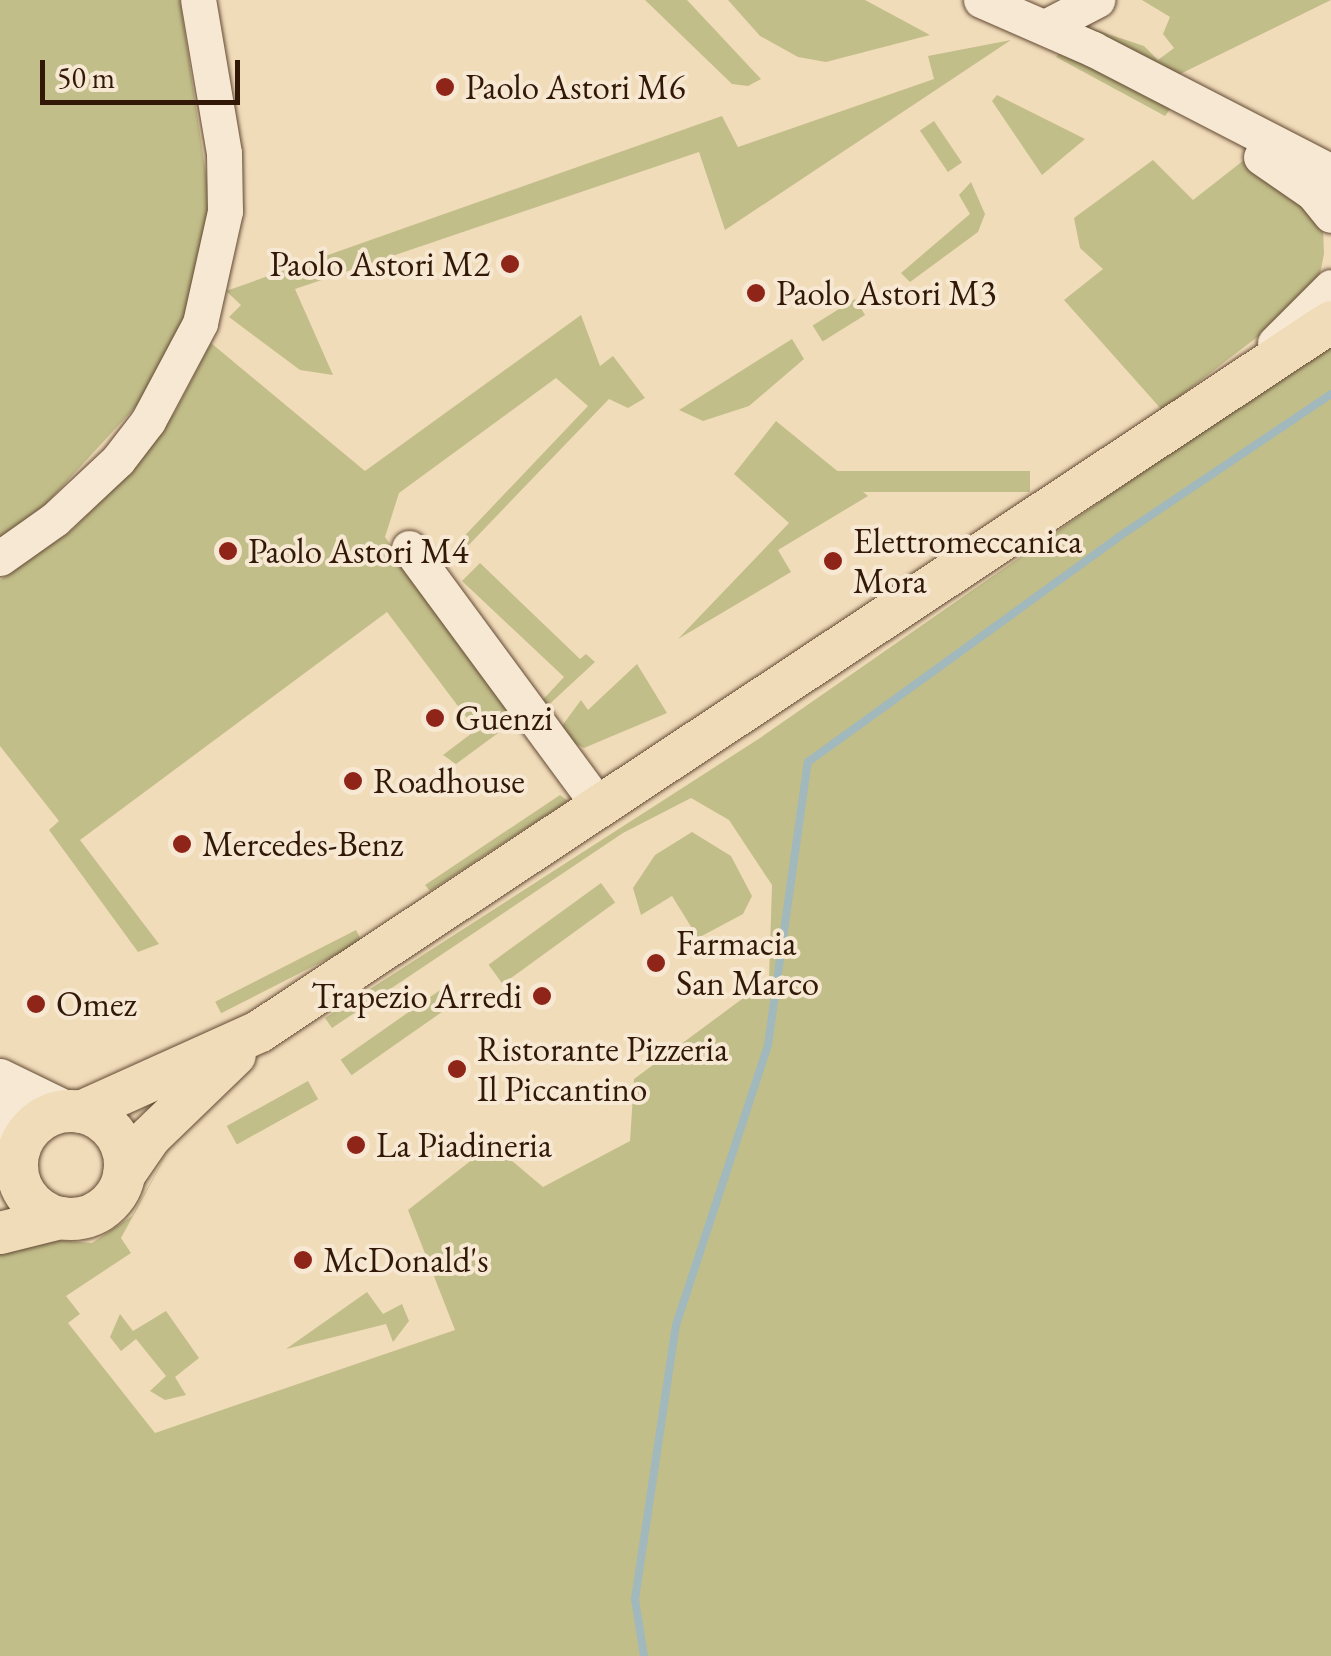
<!DOCTYPE html>
<style>
body{margin:0}
#map{position:relative;width:1331px;height:1656px;overflow:hidden;background:#f1dcba;font-family:"EB Garamond",serif}
div>[style]{position:absolute}
.green>*{inset:0;background:#c2be8a;transform-origin:0 0}
.stream>*{height:8px;margin:-4px;padding:0 4px;transform-origin:4px;border-radius:4px;background:#a1b8bc}
.roads{filter:drop-shadow(0 0 2px #624933) drop-shadow(0 0 2px #624933)}
.minor>*{height:35px;margin:-17.5px;padding:0 17.5px;transform-origin:17.5px;border-radius:17.5px;background:#f6e8d2}
.major>*{height:42px;margin:-21px;padding:0 21px;transform-origin:21px;border-radius:21px;background:#f1dcba}
.major>.ring{margin:-21px;padding:0;box-sizing:content-box;background:none;border:42px solid #f1dcba;border-radius:50%}
.dots>*{width:28px;height:28px;translate:-50% -50%;box-sizing:border-box;border:5px solid #f6e8d2;border-radius:50%}
span{translate:-50% -50%;white-space:nowrap;text-align:center;line-height:1.15;-webkit-text-stroke:8px #f6e8d2;paint-order:stroke}
.poi-label{font-size:35px;color:#321806}
.left{translate:0 -50%;text-align:left}
.right{translate:-100% -50%;text-align:right}
.scale{position:absolute;left:40px;top:60px;width:200px;height:45px;box-sizing:border-box;border:5px solid #321806;border-top:0;padding-left:12px;font-size:30px;line-height:35px;white-space:nowrap;color:#321806;-webkit-text-stroke:8px #f6e8d2;paint-order:stroke}
</style>
<div id="map">
<div class="green">
<i style="clip-path:polygon(0 0,180px 0,210px 201px,191px 309px,140px 402px,46px 504px,0 539px)"></i>
<i style="clip-path:polygon(645px 0,687px 0,761px 79px,748px 86px,732px 84px)"></i>
<i style="clip-path:polygon(728px 0,865px 0,930px 35px,826px 62px,798px 57px,760px 36px)"></i>
<i style="clip-path:polygon(1142px 0,1331px 0,1176px 76px,1090px 28px,1144px 46px,1158px 60px,1174px 48px,1163px 34px,1170px 17px)"></i>
<i style="clip-path:polygon(1011px 40px,725px 230px,699px 152px,295px 289px,333px 375px,300px 370px,229px 317px,241px 305px,226px 291px,722px 116px,738px 147px,934px 79px,928px 56px)"></i>
<i style="clip-path:polygon(1067px 44px,1171px 108px,1165px 116px,1056px 57px)"></i>
<i style="clip-path:polygon(997px 95px,1085px 139px,1042px 175px,992px 101px)"></i>
<i style="left:934px;top:121px;width:50px;height:17px;rotate:56deg"></i>
<i style="clip-path:polygon(1153px 160px,1193px 200px,1244px 160px,1278px 179px,1323px 228px,1324px 254px,1318px 284px,1295px 308px,1162px 410px,1064px 300px,1103px 269px,1080px 248px,1074px 218px)"></i>
<i style="clip-path:polygon(971px 182px,985px 214px,978px 232px,910px 282px,901px 273px,970px 214px,959px 195px)"></i>
<i style="left:855px;top:299px;width:19px;height:50px;rotate:58deg"></i>
<i style="clip-path:polygon(581px 315px,600px 366px,613px 356px,645px 398px,628px 408px,609px 399px,462px 552px,453px 548px,588px 406px,556px 378px,399px 493px,385px 537px,517px 719px,456px 764px,443px 755px,476px 730px,387px 612px,80px 840px,159px 944px,138px 952px,49px 830px,59px 821px,0 746px,0 580px,71px 531px,133px 469px,175px 412px,211px 343px,365px 471px)"></i>
<i style="clip-path:polygon(792px 339px,804px 359px,749px 406px,703px 421px,679px 410px)"></i>
<i style="clip-path:polygon(1331px 341px,1331px 1656px,0 1656px,0 1249px,28px 1238px,92px 1243px,132px 1216px,179px 1132px,121px 1238px,131px 1253px,66px 1296px,80px 1314px,68px 1323px,155px 1433px,455px 1330px,408px 1210px,492px 1144px,543px 1187px,630px 1141px,634px 1079px,769px 979px,772px 885px,729px 820px,691px 798px,623px 833px,332px 1028px,325px 1018px,760px 738px)"></i>
<i style="clip-path:polygon(776px 421px,868px 496px,778px 550px,791px 572px,678px 639px,789px 523px,734px 474px)"></i>
<i style="left:1030px;top:471px;width:21px;height:243px;rotate:90deg"></i>
<i style="clip-path:polygon(480px 563px,580px 659px,586px 654px,595px 662px,542px 711px,537px 706px,564px 677px,462px 581px)"></i>
<i style="clip-path:polygon(637px 664px,667px 713px,584px 748px,556px 734px,581px 700px,588px 710px)"></i>
<i style="clip-path:polygon(560px 795px,568px 801px,430px 891px,425px 885px)"></i>
<i style="clip-path:polygon(692px 832px,731px 856px,752px 896px,743px 914px,698px 938px,672px 896px,641px 915px,633px 888px,655px 855px)"></i>
<i style="left:601px;top:883px;width:24px;height:139px;rotate:54deg"></i>
<i style="left:356px;top:930px;width:13px;height:158px;rotate:63deg"></i>
<i style="left:443px;top:988px;width:19px;height:125px;rotate:55deg"></i>
<i style="left:308px;top:1081px;width:21px;height:93px;rotate:61deg"></i>
<i style="clip-path:polygon(367px 1292px,383px 1314px,402px 1304px,409px 1321px,393px 1342px,386px 1324px,286px 1349px)"></i>
<i style="clip-path:polygon(166px 1311px,199px 1358px,175px 1377px,186px 1395px,165px 1400px,150px 1391px,166px 1376px,136px 1339px,121px 1351px,110px 1337px,120px 1314px,133px 1331px)"></i>
</div>
<div class="stream">
<i style="left:644px;top:1656px;width:58px;rotate:-99deg"></i>
<i style="left:635px;top:1599px;width:277px;rotate:-81.5deg"></i>
<i style="left:676px;top:1325px;width:295px;rotate:-71.8deg"></i>
<i style="left:768px;top:1045px;width:286px;rotate:-82deg"></i>
<i style="left:808px;top:762px;width:382px;rotate:-35.9deg"></i>
<i style="left:1117px;top:538px;width:258px;rotate:-33.9deg"></i>
</div>
<div class="roads">
<div class="minor">
<i style="left:981px;top:0;width:122px;rotate:23.6deg"></i>
<i style="left:1093px;top:49px;width:268px;rotate:27.3deg"></i>
<i style="left:1045px;top:27px;width:59px;rotate:-27.4deg"></i>
<i style="left:1261px;top:157px;width:63px;rotate:34.7deg"></i>
<i style="left:1313px;top:193px;width:28px;rotate:51deg"></i>
<i style="left:1275px;top:343px;width:79px;rotate:-45deg"></i>
<i style="left:409px;top:548px;width:322px;rotate:53.6deg"></i>
<i style="left:0;top:558px;width:67px;rotate:-35.3deg"></i>
<i style="left:55px;top:519px;width:86px;rotate:-43.1deg"></i>
<i style="left:118px;top:460px;width:49px;rotate:-52.4deg"></i>
<i style="left:148px;top:421px;width:111px;rotate:-62deg"></i>
<i style="left:200px;top:323px;width:115px;rotate:-77.4deg"></i>
<i style="left:225px;top:211px;width:58px;rotate:-91deg"></i>
<i style="left:224px;top:153px;width:155px;rotate:-99.6deg"></i>
<i style="left:0;top:1076px;width:80px;rotate:25.9deg"></i>
<i style="left:0;top:1094px;width:56px;rotate:69deg"></i>
</div>
<div class="major">
<i class="ring" style="left:17px;top:1111px;width:66px;height:66px"></i>
<i style="left:81px;top:1112px;width:196px;rotate:-24.3deg"></i>
<i style="left:260px;top:1031px;width:1284px;rotate:-33.5deg"></i>
<i style="left:124px;top:1175px;width:46px;rotate:-55.6deg"></i>
<i style="left:150px;top:1137px;width:118px;rotate:-44deg"></i>
<i style="left:0;top:1233px;width:63px;rotate:-13.8deg"></i>
</div>
</div>
<div class="dots">
<i style="left:445px;top:87px;background:#8f2418"></i>
<i style="left:510px;top:264px;background:#8f2418"></i>
<i style="left:756px;top:293px;background:#8f2418"></i>
<i style="left:228px;top:551px;background:#8f2418"></i>
<i style="left:833px;top:561px;background:#8f2418"></i>
<i style="left:435px;top:718px;background:#8f2418"></i>
<i style="left:353px;top:781px;background:#8f2418"></i>
<i style="left:182px;top:844px;background:#8f2418"></i>
<i style="left:656px;top:963px;background:#8f2418"></i>
<i style="left:542px;top:996px;background:#8f2418"></i>
<i style="left:36px;top:1004px;background:#8f2418"></i>
<i style="left:457px;top:1069px;background:#8f2418"></i>
<i style="left:356px;top:1145px;background:#8f2418"></i>
<i style="left:303px;top:1260px;background:#8f2418"></i>
</div>
<div class="poi-label">
<span class="left" style="left:465px;top:87px">Paolo Astori M6</span>
<span class="right" style="left:490px;top:264px">Paolo Astori M2</span>
<span class="left" style="left:776px;top:293px">Paolo Astori M3</span>
<span class="left" style="left:853px;top:561px">Elettromeccanica<br>Mora</span>
<span class="left" style="left:248px;top:551px">Paolo Astori M4</span>
<span class="left" style="left:455px;top:718px">Guenzi</span>
<span class="left" style="left:373px;top:781px">Roadhouse</span>
<span class="left" style="left:202px;top:844px">Mercedes-Benz</span>
<span class="left" style="left:676px;top:963px">Farmacia<br>San Marco</span>
<span class="right" style="left:522px;top:996px">Trapezio Arredi</span>
<span class="left" style="left:56px;top:1004px">Omez</span>
<span class="left" style="left:477px;top:1069px">Ristorante Pizzeria<br>Il Piccantino</span>
<span class="left" style="left:376px;top:1145px">La Piadineria</span>
<span class="left" style="left:323px;top:1260px">McDonald's</span>
</div>
<div class="scale">50 m</div>
</div>
